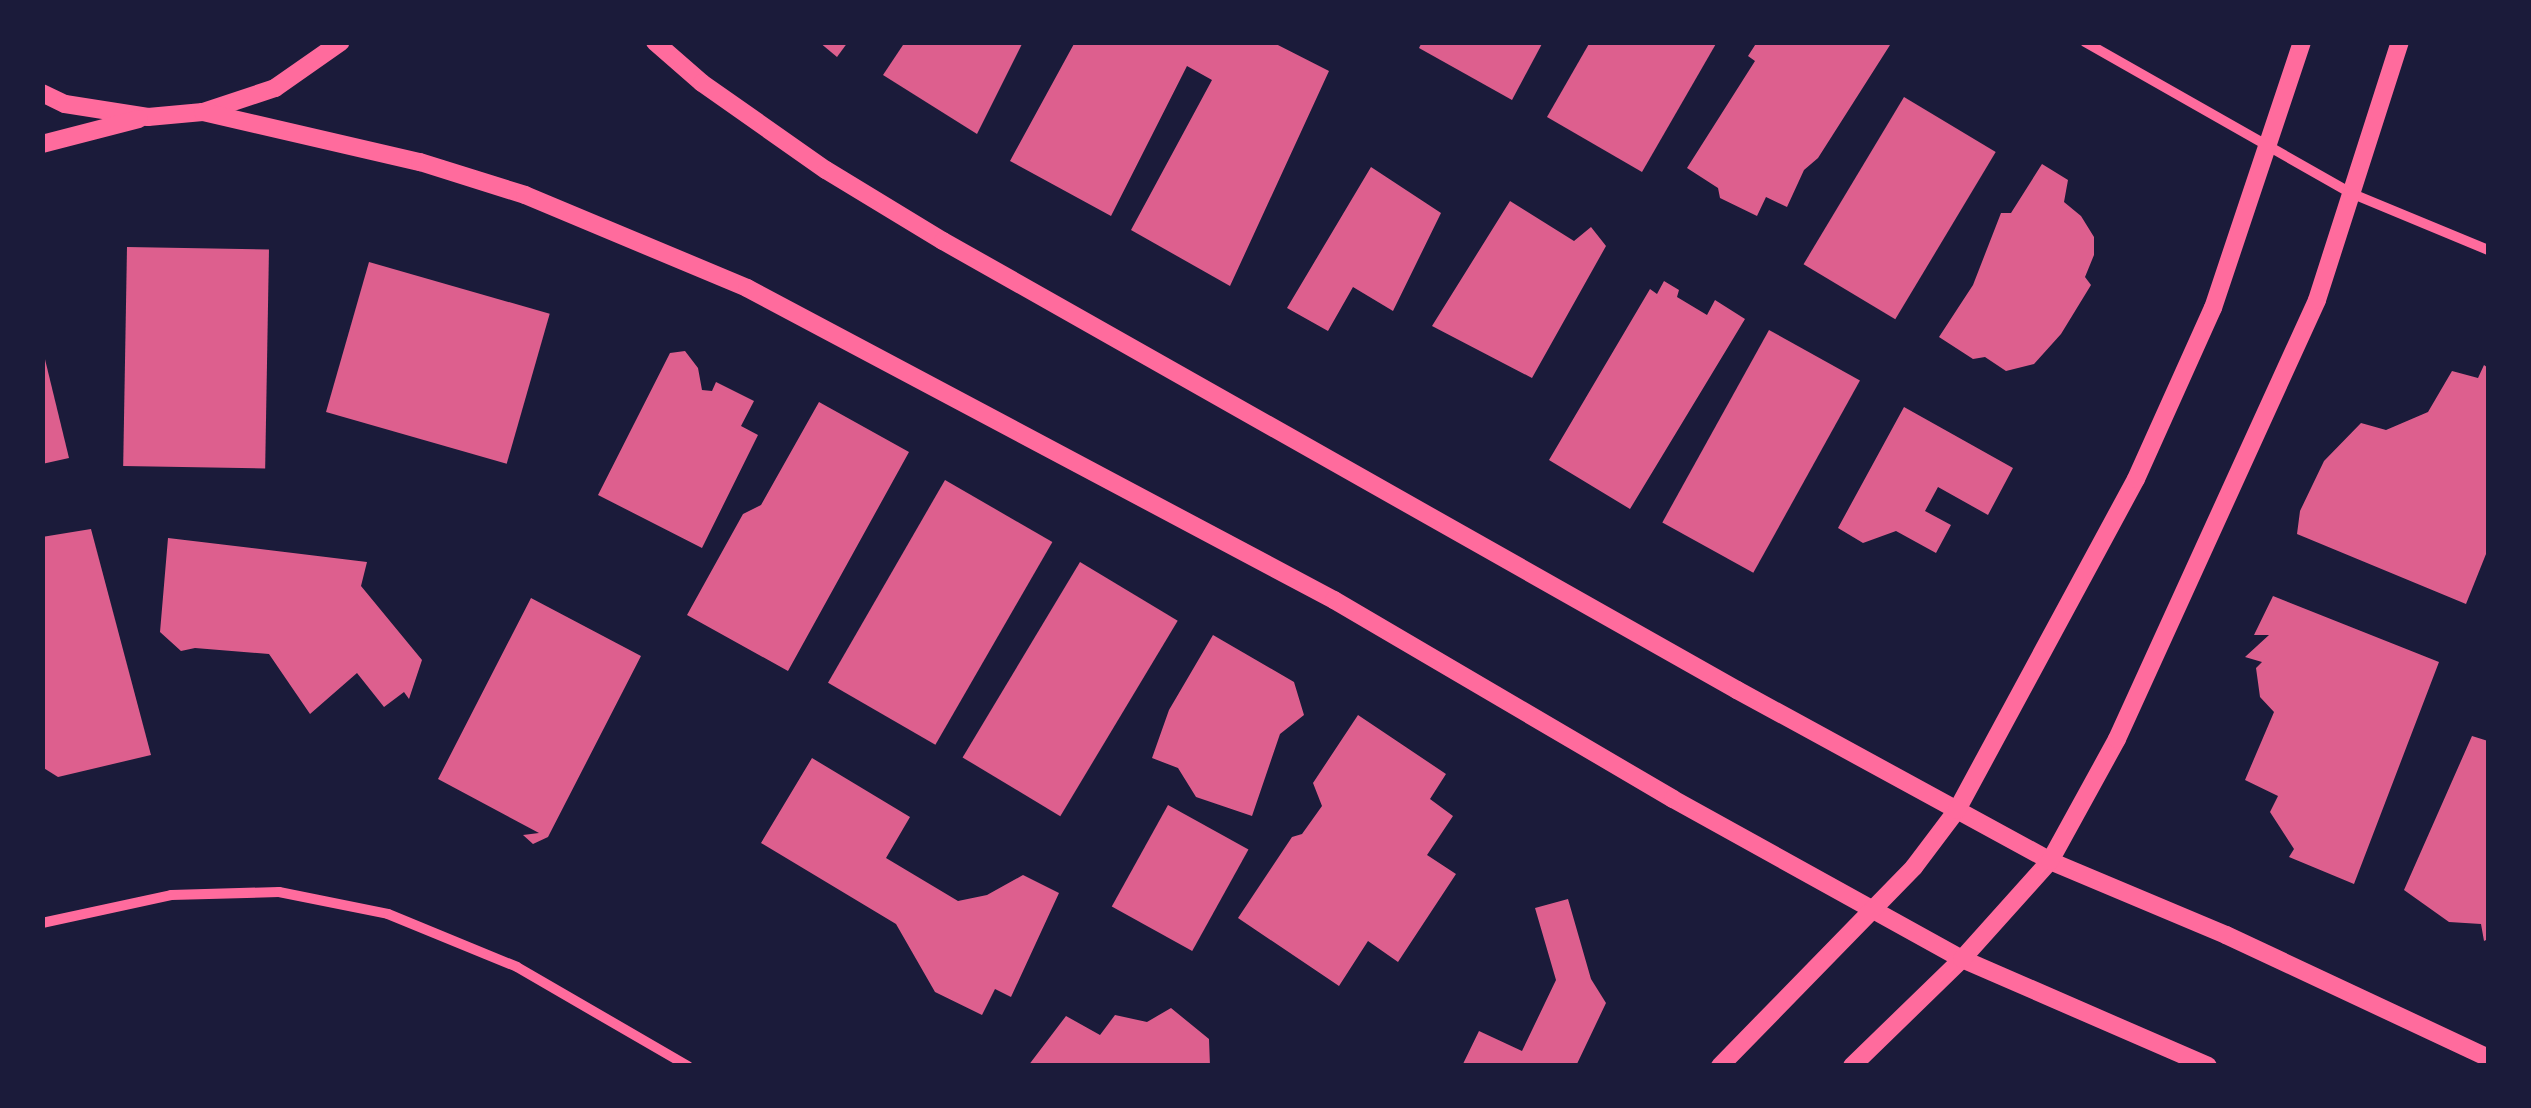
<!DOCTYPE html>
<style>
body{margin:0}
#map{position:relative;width:2531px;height:1108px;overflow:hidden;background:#1b1b3a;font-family:Jost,sans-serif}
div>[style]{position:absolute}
.building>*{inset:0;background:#dd5f8e;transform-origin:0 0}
.minor>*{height:10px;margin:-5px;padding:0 5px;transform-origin:5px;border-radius:5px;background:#ff6b9d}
.tertiary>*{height:18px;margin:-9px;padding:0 9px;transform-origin:9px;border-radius:9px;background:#ff6b9d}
span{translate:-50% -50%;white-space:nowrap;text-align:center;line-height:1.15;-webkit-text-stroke:8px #1b1b3a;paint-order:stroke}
.frame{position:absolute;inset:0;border:45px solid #1b1b3a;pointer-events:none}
</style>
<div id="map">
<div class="building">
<i style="clip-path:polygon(819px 42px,848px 42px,837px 57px)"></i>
<i style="clip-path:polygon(905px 42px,1023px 42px,977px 134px,883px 75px)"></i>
<i style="clip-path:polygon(1075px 42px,1272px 42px,1329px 71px,1230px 286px,1131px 230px,1212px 80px,1187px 66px,1111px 216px,1010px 161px)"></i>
<i style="clip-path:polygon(1422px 42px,1543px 42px,1512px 100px,1419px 48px)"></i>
<i style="clip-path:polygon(1590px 42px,1717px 42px,1642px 172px,1547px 117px)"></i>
<i style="clip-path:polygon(1757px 42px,1890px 45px,1818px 158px,1804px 170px,1787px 207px,1766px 197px,1757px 216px,1720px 198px,1718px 188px,1687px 168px,1755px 61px,1748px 56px)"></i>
<i style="left:1904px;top:97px;width:107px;height:195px;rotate:31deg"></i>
<i style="clip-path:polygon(2042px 164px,2068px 180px,2064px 202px,2081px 216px,2094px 237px,2094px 255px,2085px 277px,2091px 285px,2061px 334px,2034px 364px,2006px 371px,1985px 357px,1973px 359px,1939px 337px,1973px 285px,2001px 213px,2011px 213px)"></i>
<i style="clip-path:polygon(1371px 167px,1441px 213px,1393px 311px,1353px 287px,1328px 331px,1287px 308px)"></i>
<i style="clip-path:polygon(1510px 201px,1574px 241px,1591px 227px,1606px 246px,1532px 378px,1432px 326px)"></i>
<i style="left:127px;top:247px;width:142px;height:219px;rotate:1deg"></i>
<i style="left:369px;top:262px;width:188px;height:156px;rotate:16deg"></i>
<i style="clip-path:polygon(1664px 281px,1679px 290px,1677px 297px,1707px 315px,1715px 300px,1745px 319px,1630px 509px,1549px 460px,1650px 289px,1657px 294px)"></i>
<i style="left:1769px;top:330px;width:104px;height:220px;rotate:29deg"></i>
<i style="clip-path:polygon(42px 347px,69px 458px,42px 464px)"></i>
<i style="clip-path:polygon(685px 351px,698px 368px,702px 390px,712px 391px,716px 382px,754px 401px,741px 426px,758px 435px,702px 548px,598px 495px,670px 353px)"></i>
<i style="clip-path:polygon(2484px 365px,2488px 368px,2488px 549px,2466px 604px,2297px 534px,2300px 511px,2324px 461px,2361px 423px,2386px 430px,2428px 412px,2452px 371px,2478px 378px)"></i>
<i style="clip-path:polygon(819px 402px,909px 452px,788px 671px,687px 615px,743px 514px,761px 505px)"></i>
<i style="clip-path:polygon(1904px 407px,2013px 468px,1988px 515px,1938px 487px,1925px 511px,1951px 525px,1936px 553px,1896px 531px,1863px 543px,1838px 528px)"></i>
<i style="left:945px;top:480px;width:124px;height:234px;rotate:30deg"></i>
<i style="clip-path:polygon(91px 529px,151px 755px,58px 777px,42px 767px,42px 537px)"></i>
<i style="clip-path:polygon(168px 538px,367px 562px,361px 586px,422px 660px,409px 699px,404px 692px,384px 707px,357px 673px,310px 714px,269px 654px,195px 648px,181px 651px,160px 632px)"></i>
<i style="left:1080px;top:562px;width:114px;height:228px;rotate:31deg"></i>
<i style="clip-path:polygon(2273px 596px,2439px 662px,2354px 884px,2289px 857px,2294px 849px,2270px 812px,2278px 796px,2245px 780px,2274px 712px,2260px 697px,2256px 668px,2262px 662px,2245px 657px,2269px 635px,2254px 635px)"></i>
<i style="clip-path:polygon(531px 598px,641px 656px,548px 837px,533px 844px,523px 835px,539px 833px,438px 779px)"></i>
<i style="clip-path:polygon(1213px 635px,1294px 682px,1304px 715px,1280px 734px,1252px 816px,1196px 797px,1178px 768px,1152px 758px,1169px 710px)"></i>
<i style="clip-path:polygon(1358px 715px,1446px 774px,1430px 799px,1453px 816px,1427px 855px,1456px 874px,1398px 962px,1368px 941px,1339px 986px,1238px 918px,1292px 837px,1302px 834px,1322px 806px,1313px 783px)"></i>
<i style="clip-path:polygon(2472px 736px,2488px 741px,2488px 939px,2484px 941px,2481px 924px,2449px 922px,2404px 890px)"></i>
<i style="clip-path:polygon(812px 758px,910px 817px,886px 858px,958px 901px,987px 895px,1023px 875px,1059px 893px,1011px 997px,995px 989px,982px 1015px,935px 992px,896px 924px,761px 843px)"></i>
<i style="left:1168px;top:805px;width:92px;height:116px;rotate:29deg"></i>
<i style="clip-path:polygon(1568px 899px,1591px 979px,1606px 1003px,1576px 1066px,1462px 1066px,1479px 1031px,1522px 1051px,1556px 980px,1535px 908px)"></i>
<i style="clip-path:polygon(1171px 1008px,1209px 1039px,1210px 1066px,1028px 1066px,1066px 1016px,1100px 1035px,1115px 1015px,1147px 1022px)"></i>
</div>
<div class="minor">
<i style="left:2085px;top:42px;width:308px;rotate:29.6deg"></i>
<i style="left:2353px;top:194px;width:146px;rotate:22.5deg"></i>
<i style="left:42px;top:923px;width:132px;rotate:-12.2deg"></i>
<i style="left:171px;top:895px;width:108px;rotate:-1.6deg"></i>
<i style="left:279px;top:892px;width:111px;rotate:11.4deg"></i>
<i style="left:388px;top:914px;width:139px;rotate:22.3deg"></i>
<i style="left:517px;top:967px;width:198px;rotate:30.1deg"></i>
</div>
<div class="tertiary">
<i style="left:655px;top:42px;width:62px;rotate:41.1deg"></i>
<i style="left:702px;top:83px;width:151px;rotate:35.1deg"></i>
<i style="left:826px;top:170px;width:137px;rotate:31.3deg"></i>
<i style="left:943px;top:241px;width:912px;rotate:29.49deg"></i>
<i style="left:1737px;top:690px;width:357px;rotate:28.6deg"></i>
<i style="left:2050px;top:861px;width:191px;rotate:22.8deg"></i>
<i style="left:2226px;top:935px;width:289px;rotate:25.1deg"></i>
<i style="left:42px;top:93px;width:25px;rotate:26deg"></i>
<i style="left:65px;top:104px;width:84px;rotate:8.9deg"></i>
<i style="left:148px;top:117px;width:55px;rotate:-5.2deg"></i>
<i style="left:203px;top:112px;width:76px;rotate:-18.4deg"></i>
<i style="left:275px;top:88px;width:80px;rotate:-34.9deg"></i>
<i style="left:203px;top:112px;width:223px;rotate:13deg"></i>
<i style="left:420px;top:162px;width:110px;rotate:17.4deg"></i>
<i style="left:525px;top:195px;width:241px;rotate:22.7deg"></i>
<i style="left:747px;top:288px;width:665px;rotate:27.99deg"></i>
<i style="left:1334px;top:600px;width:393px;rotate:30.4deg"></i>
<i style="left:1673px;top:799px;width:330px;rotate:29deg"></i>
<i style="left:1962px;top:959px;width:268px;rotate:23.5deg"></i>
<i style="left:42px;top:144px;width:100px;rotate:-14.5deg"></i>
<i style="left:1720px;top:1066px;width:278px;rotate:-45.7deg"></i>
<i style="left:1914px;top:867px;width:71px;rotate:-53deg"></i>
<i style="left:1957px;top:810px;width:376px;rotate:-61.6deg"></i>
<i style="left:2136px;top:479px;width:188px;rotate:-65.8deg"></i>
<i style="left:2213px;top:308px;width:280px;rotate:-71.5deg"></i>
<i style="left:1852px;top:1066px;width:153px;rotate:-44.2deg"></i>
<i style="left:1962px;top:959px;width:132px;rotate:-48.1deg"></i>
<i style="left:2050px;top:861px;width:139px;rotate:-61.2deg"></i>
<i style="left:2117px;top:739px;width:482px;rotate:-65.5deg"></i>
<i style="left:2317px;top:300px;width:271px;rotate:-72.2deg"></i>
</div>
<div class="frame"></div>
</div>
